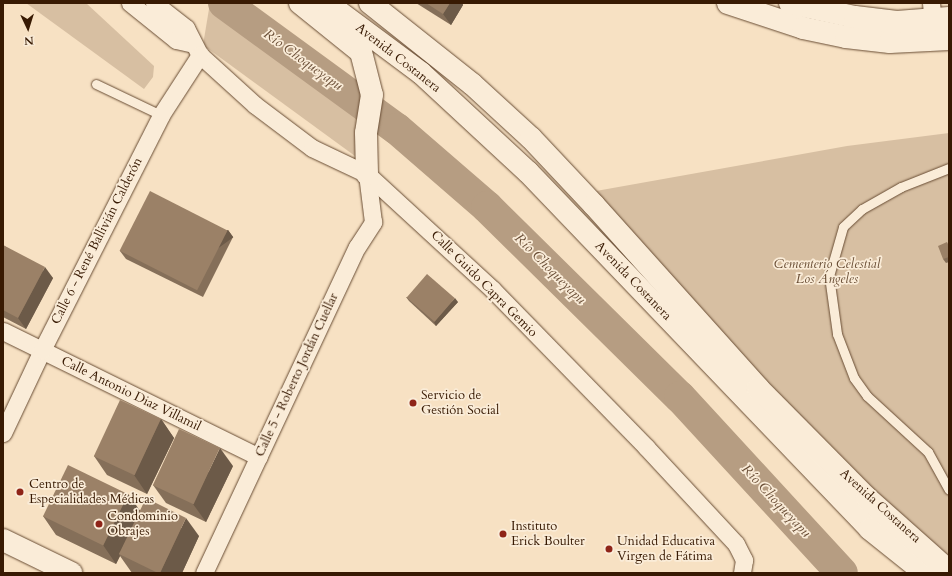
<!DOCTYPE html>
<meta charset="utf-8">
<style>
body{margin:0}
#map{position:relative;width:952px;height:576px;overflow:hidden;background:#f7e1c3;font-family:Cardo,serif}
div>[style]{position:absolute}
.green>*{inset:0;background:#d7bfa2}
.river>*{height:32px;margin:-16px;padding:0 16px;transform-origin:16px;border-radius:16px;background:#b69d82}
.roads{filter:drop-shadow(0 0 1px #684c33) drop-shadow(0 0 1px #684c33)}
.lane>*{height:9px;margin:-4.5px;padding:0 4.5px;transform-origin:4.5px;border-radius:4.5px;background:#faecd8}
.street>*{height:17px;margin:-8.5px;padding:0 8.5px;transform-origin:8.5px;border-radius:8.5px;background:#faecd8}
.secondary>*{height:22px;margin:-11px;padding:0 11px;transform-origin:11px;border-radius:11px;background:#faecd8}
.wall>*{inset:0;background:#856f59}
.shaded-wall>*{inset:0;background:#6c5a48;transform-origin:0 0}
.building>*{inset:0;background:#9b8167;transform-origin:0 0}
.dots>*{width:11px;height:11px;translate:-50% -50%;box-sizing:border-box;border:2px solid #faecd8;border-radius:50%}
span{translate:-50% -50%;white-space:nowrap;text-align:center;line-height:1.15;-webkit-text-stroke:3.5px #faecd8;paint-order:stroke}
.street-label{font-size:13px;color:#381a03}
.park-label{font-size:13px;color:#684c33;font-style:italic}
.poi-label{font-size:13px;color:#381a03}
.left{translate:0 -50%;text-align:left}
.water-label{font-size:14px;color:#6a4e36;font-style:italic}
.frame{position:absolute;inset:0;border:4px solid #381a03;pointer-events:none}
.north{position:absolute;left:8px;top:8px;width:40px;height:40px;-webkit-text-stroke:3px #faecd8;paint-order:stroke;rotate:176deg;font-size:11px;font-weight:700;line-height:16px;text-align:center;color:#381a03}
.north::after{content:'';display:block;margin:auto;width:14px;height:18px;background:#381a03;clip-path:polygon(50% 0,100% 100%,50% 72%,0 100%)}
</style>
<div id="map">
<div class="green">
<i style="clip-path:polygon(26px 3px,86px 3px,154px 66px,153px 77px,144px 89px)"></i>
<i style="clip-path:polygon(210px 3px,357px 113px,355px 156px,203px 45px)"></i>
<i style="clip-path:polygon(949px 133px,949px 562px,853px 480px,662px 270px,596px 191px,847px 146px)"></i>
</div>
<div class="river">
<i style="left:224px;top:3px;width:214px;rotate:36.1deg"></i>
<i style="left:397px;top:129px;width:119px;rotate:40.9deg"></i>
<i style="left:487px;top:207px;width:271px;rotate:44.6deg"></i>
<i style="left:680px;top:397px;width:239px;rotate:47.4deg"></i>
</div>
<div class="roads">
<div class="lane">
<i style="left:96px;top:84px;width:72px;rotate:25.5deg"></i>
<i style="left:949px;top:168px;width:52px;rotate:158.4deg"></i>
<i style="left:901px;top:187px;width:45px;rotate:150.6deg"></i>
<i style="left:862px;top:209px;width:26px;rotate:137deg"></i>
<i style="left:843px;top:227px;width:51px;rotate:105.9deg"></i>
<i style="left:829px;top:276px;width:59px;rotate:82.1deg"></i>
<i style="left:837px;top:334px;width:47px;rotate:68.9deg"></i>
<i style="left:854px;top:378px;width:22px;rotate:54deg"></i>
<i style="left:867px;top:396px;width:83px;rotate:42.6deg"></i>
<i style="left:928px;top:452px;width:43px;rotate:61.1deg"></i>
</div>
<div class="street">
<i style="left:130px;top:3px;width:59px;rotate:38.8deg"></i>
<i style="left:176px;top:40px;width:17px;rotate:13deg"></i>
<i style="left:154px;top:3px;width:41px;rotate:38deg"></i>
<i style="left:186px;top:28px;width:30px;rotate:63deg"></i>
<i style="left:200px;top:55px;width:74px;rotate:42.3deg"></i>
<i style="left:255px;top:105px;width:71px;rotate:37deg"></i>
<i style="left:312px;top:148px;width:61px;rotate:25.3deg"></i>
<i style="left:367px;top:174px;width:171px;rotate:42.6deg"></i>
<i style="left:493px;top:290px;width:219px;rotate:45.7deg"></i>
<i style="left:646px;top:447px;width:132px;rotate:47.1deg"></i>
<i style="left:736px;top:544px;width:18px;rotate:63deg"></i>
<i style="left:744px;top:560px;width:13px;rotate:99deg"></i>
<i style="left:931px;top:3px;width:18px;rotate:84deg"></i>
<i style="left:3px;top:331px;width:285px;rotate:26.2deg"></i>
<i style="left:3px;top:433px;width:92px;rotate:-64.8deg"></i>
<i style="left:42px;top:350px;width:263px;rotate:-63.1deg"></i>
<i style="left:161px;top:115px;width:72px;rotate:-57deg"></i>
<i style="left:204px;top:573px;width:360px;rotate:-64.9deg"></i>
<i style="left:357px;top:247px;width:30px;rotate:-57deg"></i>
<i style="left:373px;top:222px;width:48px;rotate:-97.1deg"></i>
</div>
<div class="secondary">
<i style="left:300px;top:3px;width:78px;rotate:38.8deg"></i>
<i style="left:361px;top:52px;width:44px;rotate:75.7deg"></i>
<i style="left:372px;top:95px;width:38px;rotate:99deg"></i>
<i style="left:366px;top:133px;width:41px;rotate:88.6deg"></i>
<i style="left:327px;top:3px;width:117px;rotate:36.7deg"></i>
<i style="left:421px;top:73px;width:146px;rotate:42.8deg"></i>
<i style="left:528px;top:172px;width:494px;rotate:46.2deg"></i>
<i style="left:870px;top:529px;width:70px;rotate:38.7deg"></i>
<i style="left:370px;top:3px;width:130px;rotate:38.5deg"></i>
<i style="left:472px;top:84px;width:80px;rotate:42.5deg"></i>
<i style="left:531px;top:138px;width:92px;rotate:46.8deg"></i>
<i style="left:594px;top:205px;width:246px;rotate:48.1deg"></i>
<i style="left:758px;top:388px;width:155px;rotate:45.3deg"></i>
<i style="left:867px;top:498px;width:110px;rotate:41.7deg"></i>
<i style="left:728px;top:3px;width:79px;rotate:18.4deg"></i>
<i style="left:803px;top:28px;width:44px;rotate:11.8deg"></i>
<i style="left:846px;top:37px;width:44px;rotate:6.5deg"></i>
<i style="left:890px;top:42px;width:59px;rotate:-2.9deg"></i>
<i style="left:790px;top:3px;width:66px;rotate:12.2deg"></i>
<i style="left:855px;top:17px;width:42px;rotate:6.8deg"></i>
<i style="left:897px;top:22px;width:52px;rotate:-4.4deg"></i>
<i style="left:3px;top:540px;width:76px;rotate:25.9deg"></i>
</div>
</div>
<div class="wall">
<i style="clip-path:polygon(416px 3px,462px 3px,463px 5px,451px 25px)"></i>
<i style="clip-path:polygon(228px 230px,233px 237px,203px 297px,126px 259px,120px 251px)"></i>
<i style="clip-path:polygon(949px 244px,949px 262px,946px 263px,943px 259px)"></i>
<i style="clip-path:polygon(3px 245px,53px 278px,26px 329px,3px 317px)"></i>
<i style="clip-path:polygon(406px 297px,458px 302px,436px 326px,409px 301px)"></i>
<i style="clip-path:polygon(161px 419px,174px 438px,147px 494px,107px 475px,94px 456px)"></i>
<i style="clip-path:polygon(233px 466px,206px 522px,166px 503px,153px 485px)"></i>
<i style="clip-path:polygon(128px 494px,140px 511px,199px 536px,182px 573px,132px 573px,120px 556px,116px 564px,56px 535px,43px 516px)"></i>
</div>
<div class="shaded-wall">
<i style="clip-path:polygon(450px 3px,462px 3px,463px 5px,451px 25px,443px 14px)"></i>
<i style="left:228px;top:230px;width:9px;height:67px;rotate:54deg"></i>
<i style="clip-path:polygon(45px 267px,53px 278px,26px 329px,18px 318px)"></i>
<i style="clip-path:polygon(455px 298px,458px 302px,436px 326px,434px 322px)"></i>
<i style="clip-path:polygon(161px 419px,174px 438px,147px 494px,134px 475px)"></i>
<i style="clip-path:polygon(220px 448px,233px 466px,206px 522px,193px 504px)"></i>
<i style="clip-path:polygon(128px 494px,141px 512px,119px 554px,120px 556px,116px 564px,103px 545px)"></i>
<i style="clip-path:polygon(186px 518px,199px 536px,182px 573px,160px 573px)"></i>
</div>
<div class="building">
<i style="clip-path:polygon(426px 3px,450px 3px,443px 14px)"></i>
<i style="left:150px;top:191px;width:87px;height:67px;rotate:27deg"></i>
<i style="clip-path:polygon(947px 242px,949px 246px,949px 257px,943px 259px,938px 246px)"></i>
<i style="clip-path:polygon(3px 245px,45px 267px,18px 318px,3px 310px)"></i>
<i style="left:427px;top:274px;width:37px;height:31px;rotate:41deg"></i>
<i style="left:120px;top:400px;width:45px;height:62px;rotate:25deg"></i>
<i style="left:179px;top:429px;width:45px;height:62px;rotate:25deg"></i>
<i style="left:68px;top:465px;width:67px;height:57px;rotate:26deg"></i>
<i style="clip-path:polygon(146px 498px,186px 518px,160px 573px,158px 573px,119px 554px)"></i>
</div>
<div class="dots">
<i style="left:413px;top:403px;background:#8f2418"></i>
<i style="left:20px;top:492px;background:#8f2418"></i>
<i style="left:99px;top:524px;background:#8f2418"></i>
<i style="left:503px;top:534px;background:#8f2418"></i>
<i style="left:609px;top:549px;background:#8f2418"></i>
</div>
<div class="street-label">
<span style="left:398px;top:58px;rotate:38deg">Avenida Costanera</span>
<span style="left:97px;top:241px;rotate:-63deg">Calle 6 - René Ballivián Calderón</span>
<span style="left:633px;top:281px;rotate:46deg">Avenida Costanera</span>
<span style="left:484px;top:284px;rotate:45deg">Calle Guido Capra Gemio</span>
<span style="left:297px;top:375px;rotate:-65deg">Calle 5 - Roberto Jordán Cuellar</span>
<span style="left:131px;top:394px;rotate:26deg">Calle Antonio Diaz Villamil</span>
<span style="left:880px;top:506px;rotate:42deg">Avenida Costanera</span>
</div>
<div class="park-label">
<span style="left:827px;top:272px">Cementerio Celestial<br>Los Ángeles</span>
</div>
<div class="poi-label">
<span class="left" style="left:421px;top:403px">Servicio de<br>Gestión Social</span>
<span class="left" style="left:29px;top:492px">Centro de<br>Especialidades Médicas</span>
<span class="left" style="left:107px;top:524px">Condominio<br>Obrajes</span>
<span class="left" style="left:511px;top:534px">Instituto<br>Erick Boulter</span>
<span class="left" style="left:617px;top:549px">Unidad Educativa<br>Virgen de Fátima</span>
</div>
<div class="water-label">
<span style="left:303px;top:60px;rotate:36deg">Río Choqueyapu</span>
<span style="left:550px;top:269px;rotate:45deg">Río Choqueyapu</span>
<span style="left:776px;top:501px;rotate:47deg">Río Choqueyapu</span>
</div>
<div class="frame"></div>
<div class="north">N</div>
</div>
